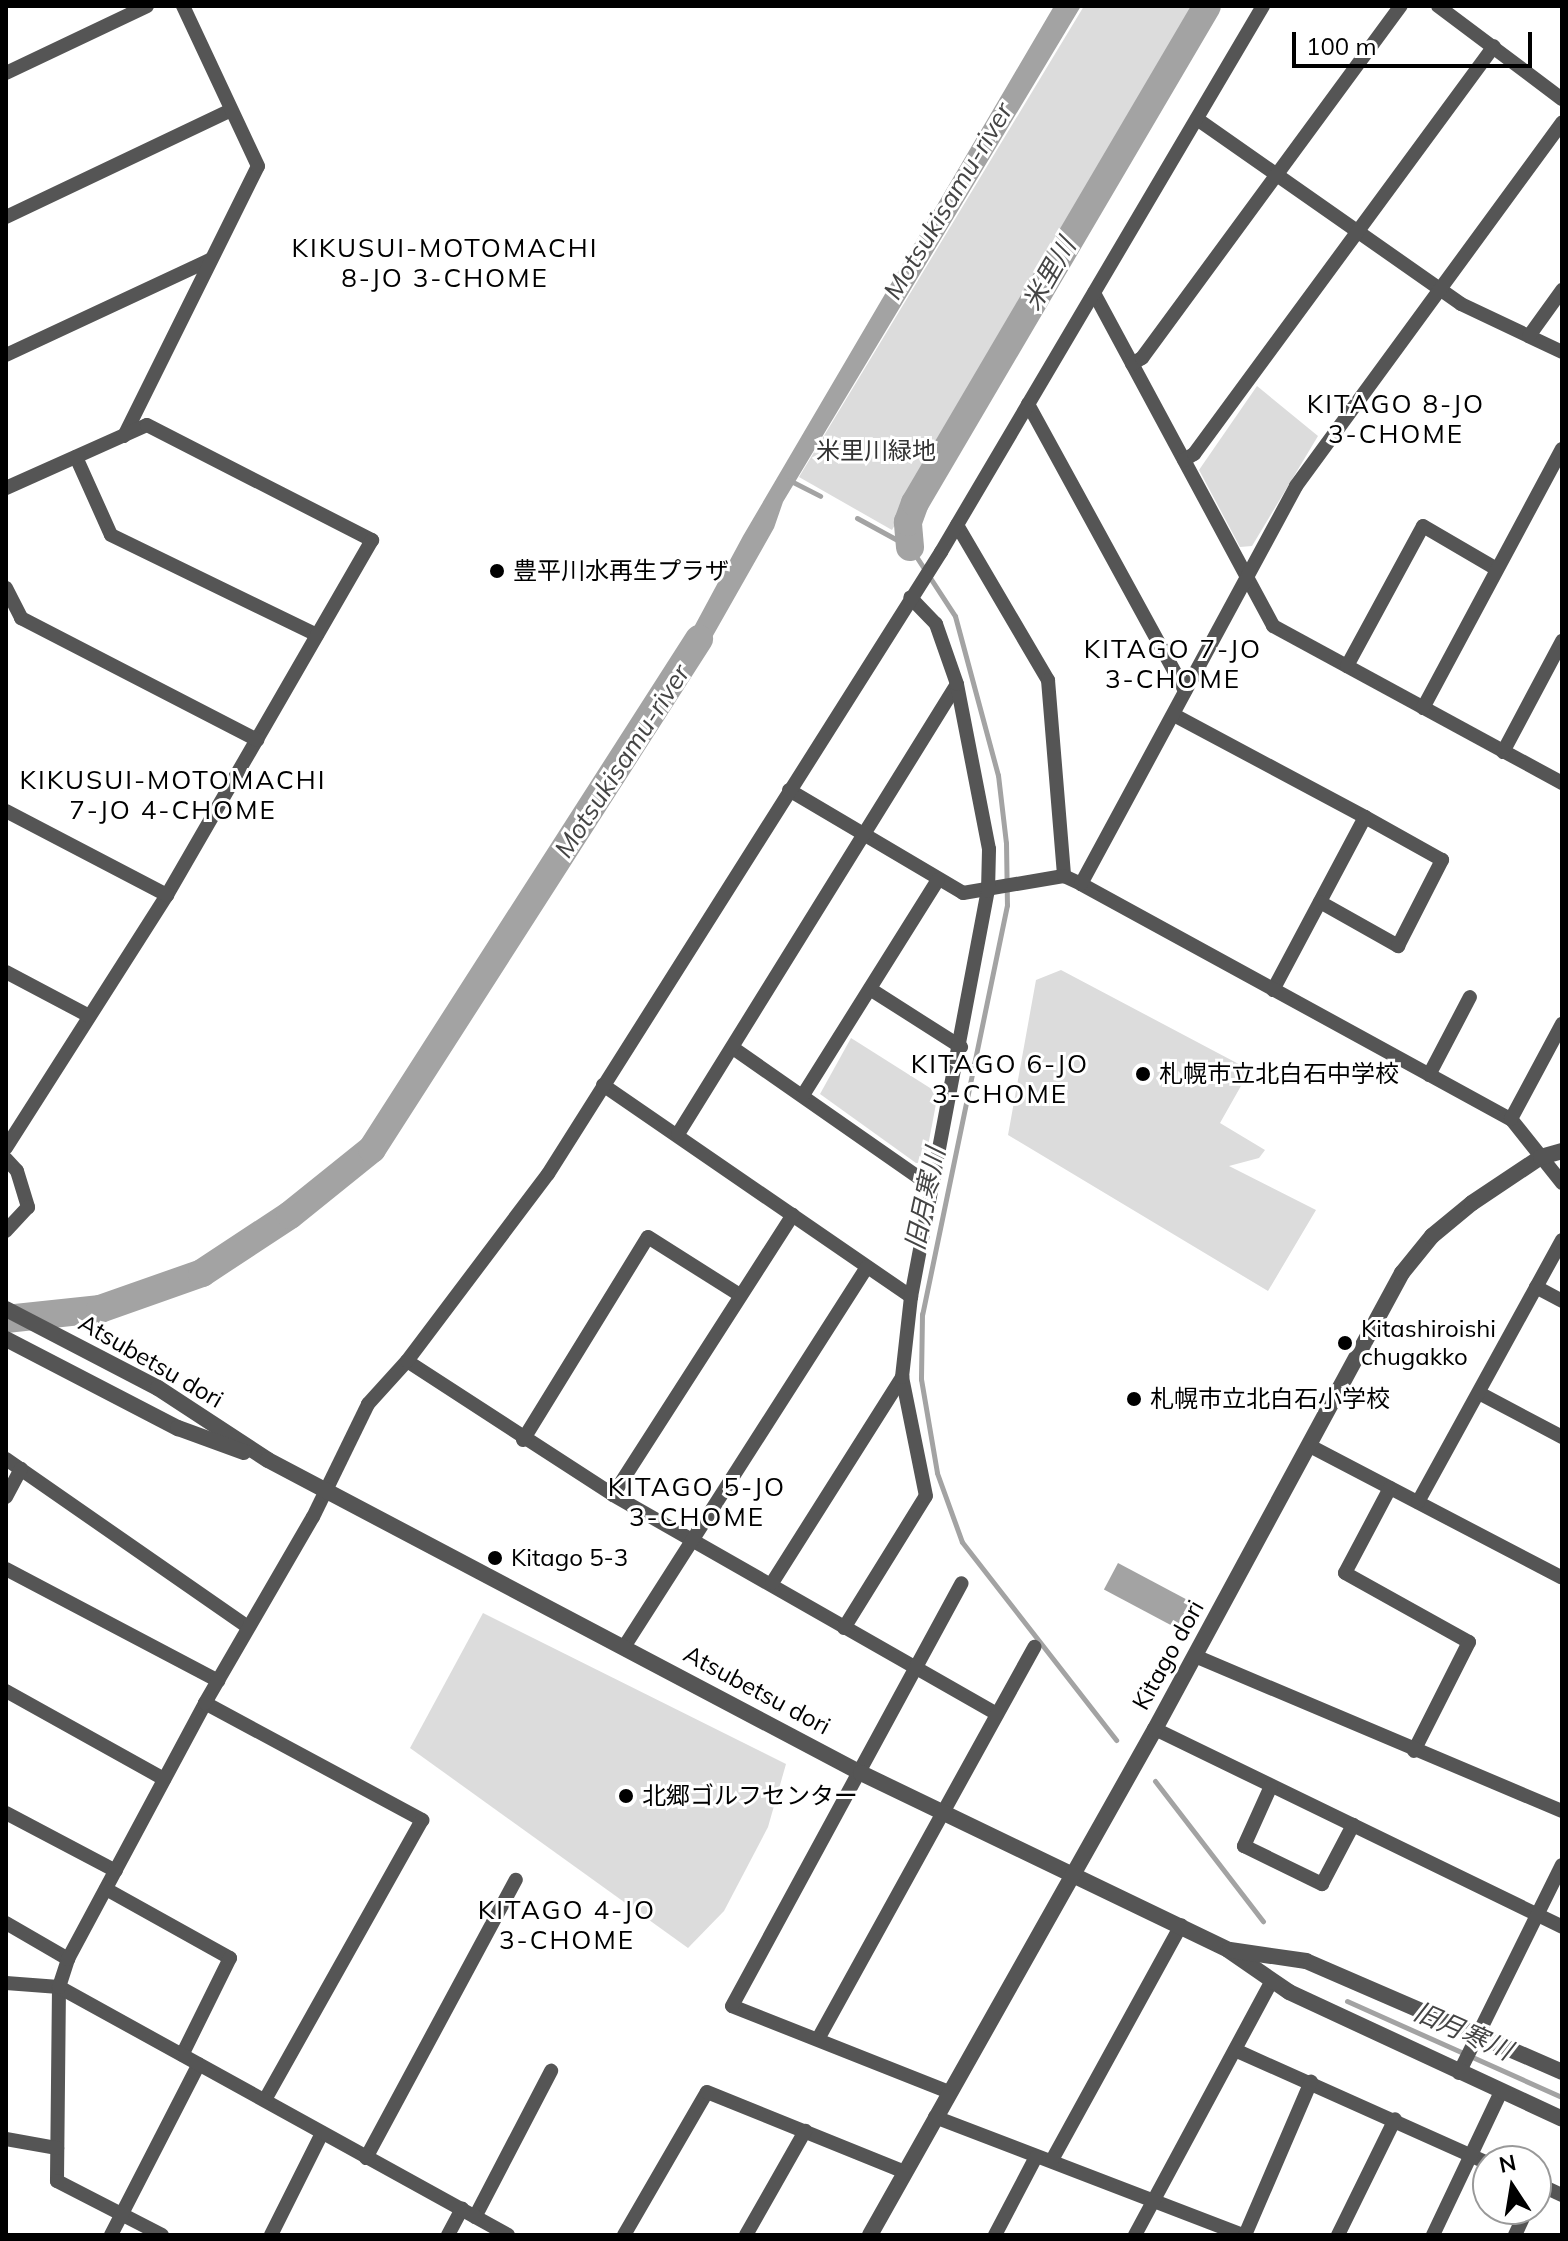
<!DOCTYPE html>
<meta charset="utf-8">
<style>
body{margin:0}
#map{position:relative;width:1568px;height:2241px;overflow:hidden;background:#fff;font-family:Mulish,"Noto Sans JP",sans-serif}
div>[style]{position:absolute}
.green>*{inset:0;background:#dcdcdc}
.water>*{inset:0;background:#a3a3a3;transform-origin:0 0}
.stream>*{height:5px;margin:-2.5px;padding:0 2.5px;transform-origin:2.5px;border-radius:2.5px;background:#a3a3a3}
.river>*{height:28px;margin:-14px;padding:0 14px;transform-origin:14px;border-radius:14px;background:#a3a3a3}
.minor>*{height:14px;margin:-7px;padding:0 7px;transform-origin:7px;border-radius:7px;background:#555}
.tertiary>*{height:16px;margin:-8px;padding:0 8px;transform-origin:8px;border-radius:8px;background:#555}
.dots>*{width:22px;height:22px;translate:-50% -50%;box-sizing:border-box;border:4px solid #fff;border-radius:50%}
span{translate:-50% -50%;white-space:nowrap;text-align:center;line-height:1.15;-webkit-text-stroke:6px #fff;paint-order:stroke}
.park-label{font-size:24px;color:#333}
.poi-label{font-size:24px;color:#000}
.left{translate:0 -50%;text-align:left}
.street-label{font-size:24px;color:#000}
.water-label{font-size:26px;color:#444;font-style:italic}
.neighbourhood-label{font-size:26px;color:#000;letter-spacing:2px}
.frame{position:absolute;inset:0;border:8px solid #000;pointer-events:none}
.north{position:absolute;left:1472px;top:2145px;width:80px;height:80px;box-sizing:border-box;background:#fff;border:2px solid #999;border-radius:50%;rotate:348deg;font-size:22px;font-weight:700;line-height:32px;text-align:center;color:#000}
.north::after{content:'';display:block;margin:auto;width:28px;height:36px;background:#000;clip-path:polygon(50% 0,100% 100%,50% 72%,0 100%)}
.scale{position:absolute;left:1292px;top:32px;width:240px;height:36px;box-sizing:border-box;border:4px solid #000;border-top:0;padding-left:10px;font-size:24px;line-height:28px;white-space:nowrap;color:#000;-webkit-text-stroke:6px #fff;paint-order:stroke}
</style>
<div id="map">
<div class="green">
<i style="clip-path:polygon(1084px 6px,1198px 6px,892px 530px,799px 477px)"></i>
<i style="clip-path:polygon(1257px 386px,1318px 436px,1252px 546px,1240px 547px,1199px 470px)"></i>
<i style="clip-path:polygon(1061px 970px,1250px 1070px,1220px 1123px,1265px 1150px,1259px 1158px,1229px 1166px,1316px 1210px,1268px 1291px,1008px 1135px,1036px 980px)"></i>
<i style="clip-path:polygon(851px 1038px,938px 1093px,925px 1162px,916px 1163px,820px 1094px)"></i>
<i style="clip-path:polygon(483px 1613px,786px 1764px,768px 1827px,724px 1911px,688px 1948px,410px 1748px)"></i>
</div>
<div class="water">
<i style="clip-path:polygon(1054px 6px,1081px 6px,783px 502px,774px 528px,689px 678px,672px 668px,743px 536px)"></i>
<i style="left:1118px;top:1563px;width:82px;height:30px;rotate:28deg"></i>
</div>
<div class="stream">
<i style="left:789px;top:480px;width:35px;rotate:27deg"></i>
<i style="left:857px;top:518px;width:60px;rotate:28.7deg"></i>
<i style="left:910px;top:547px;width:82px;rotate:56.9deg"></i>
<i style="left:955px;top:616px;width:165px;rotate:74.9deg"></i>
<i style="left:998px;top:775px;width:68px;rotate:83.3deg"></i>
<i style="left:1006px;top:843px;width:62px;rotate:89.1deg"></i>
<i style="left:1007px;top:905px;width:418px;rotate:101.7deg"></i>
<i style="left:922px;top:1314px;width:65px;rotate:90.9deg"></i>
<i style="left:921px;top:1379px;width:95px;rotate:80.3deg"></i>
<i style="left:937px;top:1473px;width:73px;rotate:70.1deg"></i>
<i style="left:962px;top:1542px;width:251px;rotate:52.1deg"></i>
<i style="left:1155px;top:1781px;width:177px;rotate:52.4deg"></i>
<i style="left:1347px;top:2001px;width:235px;rotate:24.1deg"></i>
</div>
<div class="river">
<i style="left:910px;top:547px;width:25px;rotate:-95deg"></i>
<i style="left:908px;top:522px;width:20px;rotate:-70deg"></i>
<i style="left:915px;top:503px;width:576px;rotate:-59.56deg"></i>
<i style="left:6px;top:1319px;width:95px;rotate:-6.1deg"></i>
<i style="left:100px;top:1309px;width:108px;rotate:-19.4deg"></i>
<i style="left:202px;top:1273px;width:105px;rotate:-33.4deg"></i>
<i style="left:290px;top:1215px;width:105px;rotate:-38.8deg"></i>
<i style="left:372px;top:1149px;width:606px;rotate:-57.33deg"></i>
</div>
<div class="minor">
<i style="left:1438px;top:6px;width:155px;rotate:36.9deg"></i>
<i style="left:6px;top:73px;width:156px;rotate:-25.4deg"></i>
<i style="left:1197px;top:119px;width:322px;rotate:35deg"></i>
<i style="left:1461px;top:304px;width:112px;rotate:25.4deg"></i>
<i style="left:6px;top:217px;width:249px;rotate:-25.4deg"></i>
<i style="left:1094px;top:293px;width:378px;rotate:61.7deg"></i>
<i style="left:1273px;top:626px;width:329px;rotate:28.5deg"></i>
<i style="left:1529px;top:336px;width:57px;rotate:-54.3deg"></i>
<i style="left:6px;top:355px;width:225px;rotate:-25deg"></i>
<i style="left:1132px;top:364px;width:12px;rotate:-31deg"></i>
<i style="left:1142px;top:358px;width:437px;rotate:-53.7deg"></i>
<i style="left:1028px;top:404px;width:327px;rotate:61.3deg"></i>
<i style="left:124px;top:436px;width:301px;rotate:-63.6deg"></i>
<i style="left:258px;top:166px;width:177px;rotate:-115.1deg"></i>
<i style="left:76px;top:457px;width:85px;rotate:65.8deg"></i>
<i style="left:111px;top:535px;width:229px;rotate:25.9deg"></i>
<i style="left:1184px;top:460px;width:12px;rotate:-31deg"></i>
<i style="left:1194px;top:454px;width:506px;rotate:-53.67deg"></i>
<i style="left:6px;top:488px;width:154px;rotate:-24.1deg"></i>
<i style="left:147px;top:425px;width:253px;rotate:27.1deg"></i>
<i style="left:372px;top:540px;width:410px;rotate:120deg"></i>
<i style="left:167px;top:895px;width:300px;rotate:122.5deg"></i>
<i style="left:957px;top:525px;width:180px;rotate:59.6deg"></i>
<i style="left:1048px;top:680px;width:197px;rotate:85.3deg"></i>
<i style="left:6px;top:588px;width:34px;rotate:63deg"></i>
<i style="left:21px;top:618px;width:266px;rotate:27.3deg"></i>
<i style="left:1347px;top:666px;width:159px;rotate:-61.5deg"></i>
<i style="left:1423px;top:526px;width:83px;rotate:30.3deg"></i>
<i style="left:1423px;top:708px;width:294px;rotate:-61.8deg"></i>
<i style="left:1174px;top:715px;width:217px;rotate:28.1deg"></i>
<i style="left:1365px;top:817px;width:196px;rotate:118deg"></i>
<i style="left:1503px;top:752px;width:126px;rotate:-62deg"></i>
<i style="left:789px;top:790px;width:202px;rotate:30.6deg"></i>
<i style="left:963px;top:893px;width:102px;rotate:-9.6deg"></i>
<i style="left:1064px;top:876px;width:19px;rotate:25deg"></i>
<i style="left:1081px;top:884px;width:490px;rotate:28.7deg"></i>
<i style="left:1511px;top:1119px;width:82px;rotate:51.4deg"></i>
<i style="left:6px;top:811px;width:182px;rotate:27.6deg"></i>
<i style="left:1081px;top:884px;width:452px;rotate:-61.6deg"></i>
<i style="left:1296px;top:486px;width:451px;rotate:-53.8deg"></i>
<i style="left:1320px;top:902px;width:90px;rotate:29.4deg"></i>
<i style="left:1398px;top:946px;width:97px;rotate:-62.9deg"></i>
<i style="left:1442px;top:860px;width:88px;rotate:-150.8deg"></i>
<i style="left:6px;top:972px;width:94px;rotate:27.9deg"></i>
<i style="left:870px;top:989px;width:108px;rotate:32.5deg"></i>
<i style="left:733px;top:1048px;width:243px;rotate:34.9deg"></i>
<i style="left:1429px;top:1075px;width:88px;rotate:-62.3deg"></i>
<i style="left:603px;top:1085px;width:374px;rotate:34.5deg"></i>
<i style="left:803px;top:1095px;width:254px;rotate:-57.9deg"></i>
<i style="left:1511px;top:1119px;width:108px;rotate:-61.8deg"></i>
<i style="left:678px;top:1134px;width:529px;rotate:-58.2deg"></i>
<i style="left:6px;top:1159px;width:16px;rotate:47deg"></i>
<i style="left:17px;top:1171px;width:38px;rotate:73deg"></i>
<i style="left:28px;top:1207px;width:33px;rotate:133deg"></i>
<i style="left:1536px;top:1287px;width:30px;rotate:28deg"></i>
<i style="left:407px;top:1361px;width:246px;rotate:33deg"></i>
<i style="left:613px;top:1495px;width:442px;rotate:29.7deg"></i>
<i style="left:1479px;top:1393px;width:94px;rotate:27.9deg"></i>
<i style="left:523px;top:1440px;width:238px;rotate:-58.4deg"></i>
<i style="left:648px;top:1237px;width:107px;rotate:32.3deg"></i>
<i style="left:1310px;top:1446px;width:284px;rotate:27.6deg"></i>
<i style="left:6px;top:1459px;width:295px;rotate:34.8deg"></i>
<i style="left:1390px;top:1488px;width:96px;rotate:117.9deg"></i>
<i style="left:1345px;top:1573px;width:142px;rotate:29.1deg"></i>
<i style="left:1469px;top:1642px;width:122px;rotate:116.8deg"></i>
<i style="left:613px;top:1495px;width:333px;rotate:-57.3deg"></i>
<i style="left:6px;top:1497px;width:32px;rotate:-62deg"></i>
<i style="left:1418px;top:1502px;width:299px;rotate:-61.2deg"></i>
<i style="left:6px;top:1569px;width:240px;rotate:27.8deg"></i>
<i style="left:772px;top:1583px;width:244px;rotate:-57.7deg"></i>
<i style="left:844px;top:1628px;width:155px;rotate:-58.2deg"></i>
<i style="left:926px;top:1496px;width:121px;rotate:-101.4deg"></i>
<i style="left:902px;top:1377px;width:81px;rotate:-83.6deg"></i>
<i style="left:911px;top:1297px;width:413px;rotate:-79.3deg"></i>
<i style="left:988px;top:891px;width:42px;rotate:-88.6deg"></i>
<i style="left:989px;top:849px;width:168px;rotate:-101deg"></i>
<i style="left:957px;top:684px;width:64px;rotate:-109.3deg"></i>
<i style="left:936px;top:624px;width:37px;rotate:-134deg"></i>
<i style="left:624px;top:1647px;width:451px;rotate:-57.4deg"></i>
<i style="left:1195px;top:1656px;width:398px;rotate:22.9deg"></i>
<i style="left:6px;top:1691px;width:181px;rotate:29.1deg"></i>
<i style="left:205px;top:1703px;width:247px;rotate:28.3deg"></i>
<i style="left:422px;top:1820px;width:321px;rotate:119.3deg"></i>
<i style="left:1155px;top:1729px;width:453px;rotate:25.9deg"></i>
<i style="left:1271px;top:1786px;width:66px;rotate:114.2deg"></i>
<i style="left:1244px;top:1846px;width:87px;rotate:26deg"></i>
<i style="left:1322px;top:1884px;width:67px;rotate:-62.3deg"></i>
<i style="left:6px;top:1813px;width:124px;rotate:27.8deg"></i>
<i style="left:106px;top:1889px;width:142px;rotate:29.1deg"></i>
<i style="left:230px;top:1958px;width:108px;rotate:116.3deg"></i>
<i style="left:6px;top:1923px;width:72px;rotate:30.1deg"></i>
<i style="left:6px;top:1983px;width:53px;rotate:4.3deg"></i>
<i style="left:59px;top:1987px;width:194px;rotate:90.6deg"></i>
<i style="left:57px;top:2181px;width:118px;rotate:27.2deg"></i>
<i style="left:818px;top:2039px;width:448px;rotate:-61.1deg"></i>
<i style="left:1235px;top:2050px;width:277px;rotate:24.1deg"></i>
<i style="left:1459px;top:2073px;width:232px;rotate:-63.7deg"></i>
<i style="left:949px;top:2092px;width:233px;rotate:-158.4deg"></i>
<i style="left:732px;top:2006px;width:481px;rotate:-61.5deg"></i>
<i style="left:935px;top:2117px;width:329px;rotate:21deg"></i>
<i style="left:6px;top:2139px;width:52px;rotate:10deg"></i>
<i style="left:366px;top:2158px;width:316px;rotate:-61.7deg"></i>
<i style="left:1052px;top:2160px;width:268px;rotate:-61.2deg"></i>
<i style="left:1536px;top:2183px;width:29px;rotate:25deg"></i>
<i style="left:475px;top:2217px;width:165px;rotate:-62.5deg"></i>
<i style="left:111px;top:2235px;width:192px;rotate:-62.8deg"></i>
<i style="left:271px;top:2235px;width:114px;rotate:-63.4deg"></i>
<i style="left:448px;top:2235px;width:30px;rotate:-62deg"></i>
<i style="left:508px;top:2235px;width:513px;rotate:-151.09deg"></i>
<i style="left:59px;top:1987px;width:29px;rotate:-72deg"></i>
<i style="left:68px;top:1959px;width:290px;rotate:-61.8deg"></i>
<i style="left:205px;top:1703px;width:215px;rotate:-59.9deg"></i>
<i style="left:313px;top:1517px;width:126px;rotate:-64deg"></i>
<i style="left:368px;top:1404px;width:58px;rotate:-47.8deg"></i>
<i style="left:407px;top:1361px;width:234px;rotate:-53deg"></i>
<i style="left:548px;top:1174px;width:736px;rotate:-57.71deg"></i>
<i style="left:941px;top:552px;width:634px;rotate:-59.47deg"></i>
<i style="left:624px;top:2235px;width:165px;rotate:-59.9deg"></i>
<i style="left:707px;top:2092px;width:214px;rotate:22deg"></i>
<i style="left:746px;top:2235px;width:120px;rotate:-60.4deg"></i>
<i style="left:995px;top:2235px;width:88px;rotate:-62.3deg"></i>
<i style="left:1135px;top:2235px;width:287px;rotate:-61.7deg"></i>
<i style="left:1245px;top:2235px;width:167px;rotate:-66.7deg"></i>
<i style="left:1338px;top:2235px;width:129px;rotate:-63.8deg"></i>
<i style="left:1433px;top:2235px;width:158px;rotate:-64.6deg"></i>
<i style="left:1515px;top:2235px;width:29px;rotate:-65deg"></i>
</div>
<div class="tertiary">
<i style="left:6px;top:1309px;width:171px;rotate:27.5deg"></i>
<i style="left:158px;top:1388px;width:131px;rotate:33.2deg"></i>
<i style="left:268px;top:1460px;width:671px;rotate:27.83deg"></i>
<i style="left:861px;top:1773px;width:407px;rotate:25.7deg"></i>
<i style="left:1228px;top:1950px;width:74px;rotate:34.5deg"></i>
<i style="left:1289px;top:1992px;width:301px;rotate:24.9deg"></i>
<i style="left:6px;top:1339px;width:194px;rotate:27.4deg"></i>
<i style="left:178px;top:1428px;width:70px;rotate:20deg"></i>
<i style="left:1230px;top:1950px;width:77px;rotate:8.2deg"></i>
<i style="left:1306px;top:1961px;width:279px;rotate:23.4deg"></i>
<i style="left:870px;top:2235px;width:581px;rotate:-60.61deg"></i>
<i style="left:1155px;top:1729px;width:519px;rotate:-61.56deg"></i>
<i style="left:1402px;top:1273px;width:48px;rotate:-51deg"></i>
<i style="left:1432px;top:1236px;width:52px;rotate:-39.5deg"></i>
<i style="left:1472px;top:1203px;width:83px;rotate:-33.7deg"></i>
<i style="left:1541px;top:1157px;width:22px;rotate:-16deg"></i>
</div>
<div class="dots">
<i style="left:497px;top:571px;background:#000"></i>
<i style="left:1143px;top:1074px;background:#000"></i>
<i style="left:1345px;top:1343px;background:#000"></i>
<i style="left:1134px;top:1399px;background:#000"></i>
<i style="left:495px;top:1558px;background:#000"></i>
<i style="left:626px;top:1796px;background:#000"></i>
</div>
<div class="park-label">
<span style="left:876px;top:451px">米里川緑地</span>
</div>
<div class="poi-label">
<span class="left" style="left:513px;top:571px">豊平川水再生プラザ</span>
<span class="left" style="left:1159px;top:1074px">札幌市立北白石中学校</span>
<span class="left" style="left:1361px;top:1343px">Kitashiroishi<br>chugakko</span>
<span class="left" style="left:1150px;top:1399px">札幌市立北白石小学校</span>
<span class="left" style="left:511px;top:1558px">Kitago 5-3</span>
<span class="left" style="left:642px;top:1796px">北郷ゴルフセンター</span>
</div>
<div class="street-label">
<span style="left:151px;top:1361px;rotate:30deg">Atsubetsu dori</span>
<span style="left:1168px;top:1655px;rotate:-61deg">Kitago dori</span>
<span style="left:757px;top:1690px;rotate:28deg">Atsubetsu dori</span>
</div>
<div class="water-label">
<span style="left:948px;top:201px;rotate:-59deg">Motsukisamu-river</span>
<span style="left:1049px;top:274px;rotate:-60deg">米里川</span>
<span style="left:622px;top:761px;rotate:-57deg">Motsukisamu-river</span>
<span style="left:925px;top:1199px;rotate:-78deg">旧月寒川</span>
<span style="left:1463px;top:2031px;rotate:24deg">旧月寒川</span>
</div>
<div class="neighbourhood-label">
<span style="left:445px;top:263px">KIKUSUI-MOTOMACHI<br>8-JO 3-CHOME</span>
<span style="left:1396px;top:419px">KITAGO 8-JO<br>3-CHOME</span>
<span style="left:1173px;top:664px">KITAGO 7-JO<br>3-CHOME</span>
<span style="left:173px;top:795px">KIKUSUI-MOTOMACHI<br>7-JO 4-CHOME</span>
<span style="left:1000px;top:1079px">KITAGO 6-JO<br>3-CHOME</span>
<span style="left:697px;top:1502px">KITAGO 5-JO<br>3-CHOME</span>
<span style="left:567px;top:1925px">KITAGO 4-JO<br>3-CHOME</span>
</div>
<div class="frame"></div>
<div class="north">N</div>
<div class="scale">100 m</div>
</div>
